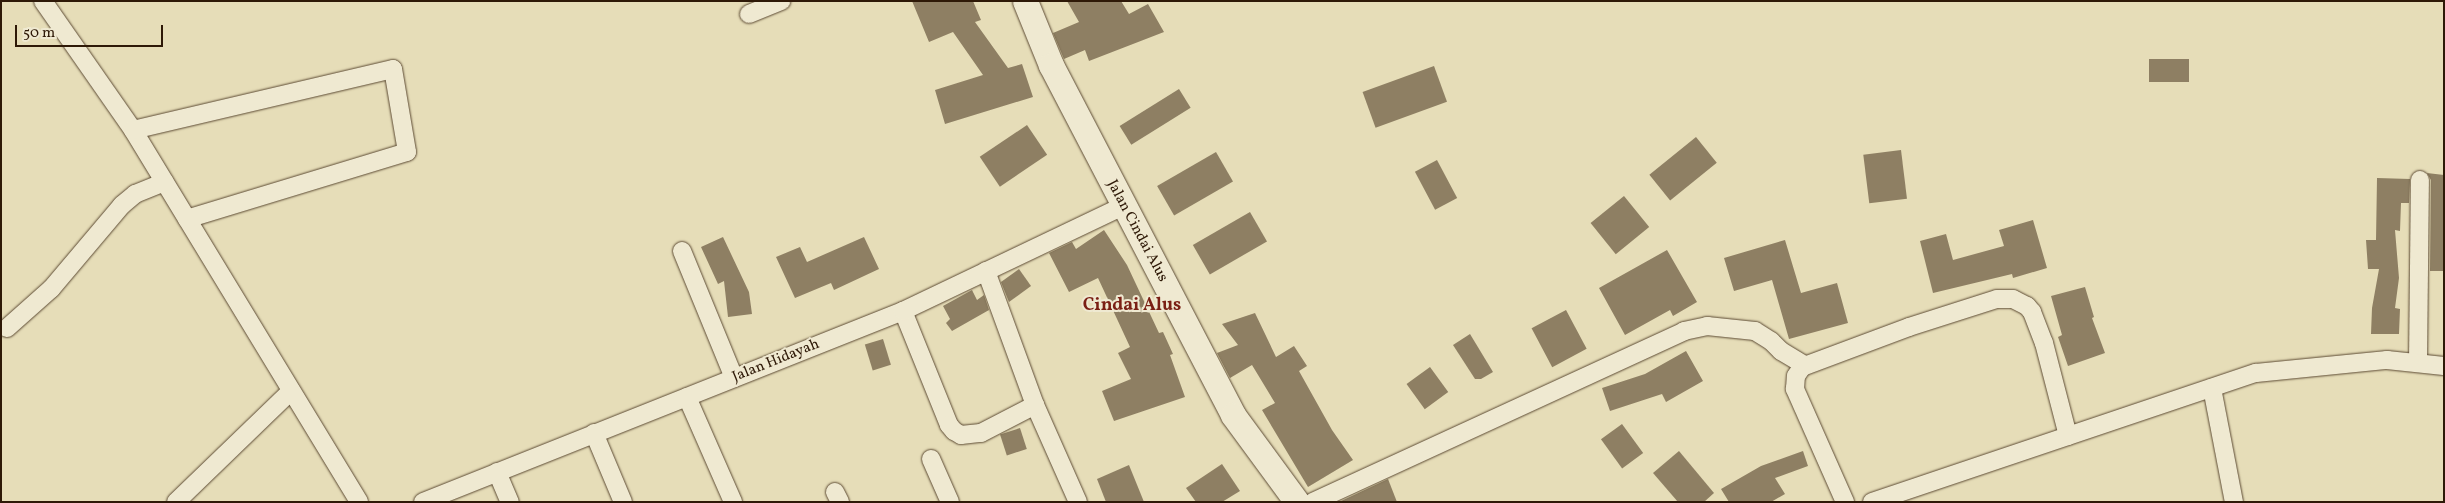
<!DOCTYPE html>
<style>
body{margin:0}
#map{position:relative;width:2445px;height:503px;overflow:hidden;background:#e6ddb8;font-family:Vollkorn,serif}
div>[style]{position:absolute}
.building>*{inset:0;background:#8e7f63;transform-origin:0 0}
.roads{filter:drop-shadow(0 0 1px #5c4a33) drop-shadow(0 0 1px #5c4a33)}
.street>*{height:18px;margin:-9px;padding:0 9px;transform-origin:9px;border-radius:9px;background:#efe9d1}
.secondary>*{height:25px;margin:-12.5px;padding:0 12.5px;transform-origin:12.5px;border-radius:12.5px;background:#efe9d1}
span{translate:-50% -50%;white-space:nowrap;text-align:center;line-height:1.15;-webkit-text-stroke:4px #efe9d1;paint-order:stroke}
.street-label{font-size:15px;color:#2e1907}
.quarter-label{font-size:18px;color:#7a1f14;font-weight:700}
.frame{position:absolute;inset:0;border:2px solid #2e1907;pointer-events:none}
.scale{position:absolute;left:15px;top:25px;width:148px;height:22px;box-sizing:border-box;border:2px solid #2e1907;border-top:0;padding-left:6px;font-size:15px;line-height:18px;white-space:nowrap;color:#2e1907;-webkit-text-stroke:4px #efe9d1;paint-order:stroke}
</style>
<div id="map">
<div class="building">
<i style="clip-path:polygon(912px 1px,973px 1px,981px 20px,975px 22px,1008px 68px,1022px 64px,1033px 97px,945px 124px,935px 90px,983px 75px,953px 32px,929px 42px)"></i>
<i style="clip-path:polygon(1067px 1px,1121px 1px,1129px 14px,1148px 4px,1164px 32px,1089px 61px,1085px 50px,1064px 59px,1053px 33px,1079px 22px)"></i>
<i style="left:2149px;top:59px;width:40px;height:23px"></i>
<i style="left:1434px;top:66px;width:38px;height:76px;rotate:70deg"></i>
<i style="left:1179px;top:89px;width:22px;height:70px;rotate:58deg"></i>
<i style="left:1027px;top:125px;width:36px;height:57px;rotate:56deg"></i>
<i style="left:1696px;top:137px;width:33px;height:60px;rotate:51deg"></i>
<i style="left:1901px;top:150px;width:49px;height:38px;rotate:83deg"></i>
<i style="left:1216px;top:152px;width:34px;height:68px;rotate:60deg"></i>
<i style="left:1437px;top:160px;width:43px;height:25px;rotate:62deg"></i>
<i style="clip-path:polygon(2427px 173px,2444px 175px,2444px 271px,2430px 271px,2431px 180px)"></i>
<i style="clip-path:polygon(2377px 178px,2410px 179px,2409px 203px,2401px 203px,2400px 231px,2395px 230px,2399px 278px,2395px 308px,2400px 309px,2399px 334px,2371px 334px,2372px 308px,2379px 269px,2368px 269px,2366px 240px,2376px 240px)"></i>
<i style="left:1624px;top:196px;width:40px;height:43px;rotate:51deg"></i>
<i style="left:1250px;top:212px;width:34px;height:66px;rotate:60deg"></i>
<i style="clip-path:polygon(2033px 220px,2047px 268px,2013px 278px,2012px 274px,1933px 293px,1920px 241px,1946px 234px,1953px 260px,2004px 246px,1999px 230px)"></i>
<i style="clip-path:polygon(1104px 230px,1127px 265px,1159px 333px,1163px 332px,1173px 354px,1170px 355px,1185px 397px,1114px 421px,1102px 391px,1131px 379px,1118px 353px,1130px 347px,1098px 278px,1069px 292px,1049px 253px,1072px 242px,1076px 249px)"></i>
<i style="clip-path:polygon(723px 237px,749px 292px,752px 314px,728px 317px,724px 281px,718px 284px,701px 247px)"></i>
<i style="clip-path:polygon(864px 237px,879px 269px,834px 290px,831px 283px,795px 298px,776px 257px,800px 247px,807px 262px)"></i>
<i style="clip-path:polygon(1785px 240px,1801px 293px,1837px 283px,1848px 323px,1789px 339px,1772px 280px,1734px 291px,1724px 258px)"></i>
<i style="clip-path:polygon(1667px 250px,1697px 302px,1673px 316px,1670px 310px,1625px 335px,1599px 288px)"></i>
<i style="clip-path:polygon(1019px 269px,1031px 286px,1009px 302px,1001px 282px)"></i>
<i style="clip-path:polygon(2085px 287px,2094px 317px,2092px 318px,2105px 353px,2068px 366px,2058px 337px,2062px 335px,2051px 296px)"></i>
<i style="clip-path:polygon(972px 290px,977px 300px,984px 295px,989px 310px,952px 331px,946px 323px,950px 319px,943px 306px)"></i>
<i style="left:1566px;top:310px;width:44px;height:39px;rotate:62deg"></i>
<i style="clip-path:polygon(1255px 313px,1276px 357px,1294px 346px,1307px 366px,1299px 371px,1332px 430px,1353px 460px,1308px 487px,1262px 410px,1275px 403px,1252px 365px,1230px 378px,1217px 353px,1238px 345px,1222px 324px)"></i>
<i style="clip-path:polygon(1470px 334px,1493px 372px,1481px 379px,1475px 379px,1453px 345px)"></i>
<i style="left:883px;top:339px;width:27px;height:19px;rotate:73deg"></i>
<i style="clip-path:polygon(1686px 351px,1703px 381px,1666px 402px,1662px 394px,1610px 411px,1602px 388px,1645px 374px)"></i>
<i style="left:1430px;top:367px;width:31px;height:29px;rotate:54deg"></i>
<i style="left:1622px;top:424px;width:36px;height:26px;rotate:54deg"></i>
<i style="left:1020px;top:428px;width:22px;height:21px;rotate:72deg"></i>
<i style="clip-path:polygon(1679px 451px,1714px 493px,1704px 502px,1678px 502px,1653px 473px)"></i>
<i style="clip-path:polygon(1803px 451px,1808px 466px,1775px 478px,1785px 494px,1771px 502px,1729px 502px,1721px 489px,1761px 466px)"></i>
<i style="clip-path:polygon(1222px 464px,1240px 491px,1222px 502px,1196px 502px,1186px 488px)"></i>
<i style="clip-path:polygon(1129px 465px,1144px 502px,1106px 502px,1097px 479px)"></i>
<i style="clip-path:polygon(1388px 479px,1397px 502px,1339px 502px)"></i>
</div>
<div class="roads">
<div class="street">
<i style="left:43px;top:1px;width:157px;rotate:55.1deg"></i>
<i style="left:133px;top:130px;width:435px;rotate:58.7deg"></i>
<i style="left:749px;top:14px;width:35px;rotate:-22deg"></i>
<i style="left:133px;top:130px;width:267px;rotate:-13.2deg"></i>
<i style="left:393px;top:69px;width:84px;rotate:80.4deg"></i>
<i style="left:407px;top:152px;width:230px;rotate:163.1deg"></i>
<i style="left:682px;top:251px;width:137px;rotate:67.7deg"></i>
<i style="left:986px;top:271px;width:143px;rotate:69.9deg"></i>
<i style="left:1035px;top:405px;width:106px;rotate:66.1deg"></i>
<i style="left:903px;top:311px;width:123px;rotate:68deg"></i>
<i style="left:949px;top:425px;width:8px;rotate:50deg"></i>
<i style="left:954px;top:431px;width:8px;rotate:30deg"></i>
<i style="left:961px;top:435px;width:20px;rotate:-6deg"></i>
<i style="left:981px;top:433px;width:61px;rotate:-27.4deg"></i>
<i style="left:7px;top:328px;width:59px;rotate:-41.6deg"></i>
<i style="left:51px;top:289px;width:110px;rotate:-49.8deg"></i>
<i style="left:122px;top:205px;width:17px;rotate:-40deg"></i>
<i style="left:135px;top:194px;width:32px;rotate:-22deg"></i>
<i style="left:2418px;top:363px;width:183px;rotate:-89.4deg"></i>
<i style="left:2212px;top:388px;width:116px;rotate:79.1deg"></i>
<i style="left:687px;top:397px;width:115px;rotate:66.3deg"></i>
<i style="left:594px;top:433px;width:75px;rotate:67.2deg"></i>
<i style="left:931px;top:459px;width:47px;rotate:66.2deg"></i>
<i style="left:497px;top:472px;width:33px;rotate:67deg"></i>
<i style="left:835px;top:492px;width:11px;rotate:63deg"></i>
<i style="left:176px;top:502px;width:160px;rotate:-44deg"></i>
<i style="left:423px;top:502px;width:517px;rotate:-21.7deg"></i>
<i style="left:903px;top:311px;width:244px;rotate:-25.5deg"></i>
<i style="left:1313px;top:502px;width:409px;rotate:-24.7deg"></i>
<i style="left:1684px;top:331px;width:24px;rotate:-12deg"></i>
<i style="left:1707px;top:326px;width:48px;rotate:5.9deg"></i>
<i style="left:1755px;top:331px;width:19px;rotate:32deg"></i>
<i style="left:1771px;top:341px;width:14px;rotate:45deg"></i>
<i style="left:1781px;top:351px;width:27px;rotate:31deg"></i>
<i style="left:1845px;top:502px;width:124px;rotate:-113.9deg"></i>
<i style="left:1795px;top:389px;width:13px;rotate:-86deg"></i>
<i style="left:1796px;top:376px;width:11px;rotate:-56deg"></i>
<i style="left:1802px;top:367px;width:114px;rotate:-20.5deg"></i>
<i style="left:1909px;top:327px;width:92px;rotate:-17.7deg"></i>
<i style="left:1997px;top:299px;width:16px"></i>
<i style="left:2013px;top:299px;width:16px;rotate:27deg"></i>
<i style="left:2027px;top:306px;width:8px;rotate:50deg"></i>
<i style="left:2032px;top:312px;width:33px;rotate:69deg"></i>
<i style="left:2044px;top:343px;width:96px;rotate:75.5deg"></i>
<i style="left:1872px;top:502px;width:405px;rotate:-18.6deg"></i>
<i style="left:2256px;top:373px;width:132px;rotate:-5.7deg"></i>
<i style="left:2387px;top:360px;width:57px;rotate:6deg"></i>
</div>
<div class="secondary">
<i style="left:1025px;top:1px;width:69px;rotate:67.9deg"></i>
<i style="left:1051px;top:65px;width:394px;rotate:62.5deg"></i>
<i style="left:1233px;top:415px;width:108px;rotate:53.7deg"></i>
</div>
</div>
<div class="street-label">
<span style="left:1137px;top:231px;rotate:62deg">Jalan Cindai Alus</span>
<span style="left:776px;top:361px;rotate:-22deg">Jalan Hidayah</span>
</div>
<div class="quarter-label">
<span style="left:1132px;top:306px">Cindai Alus</span>
</div>
<div class="frame"></div>
<div class="scale">50 m</div>
</div>
